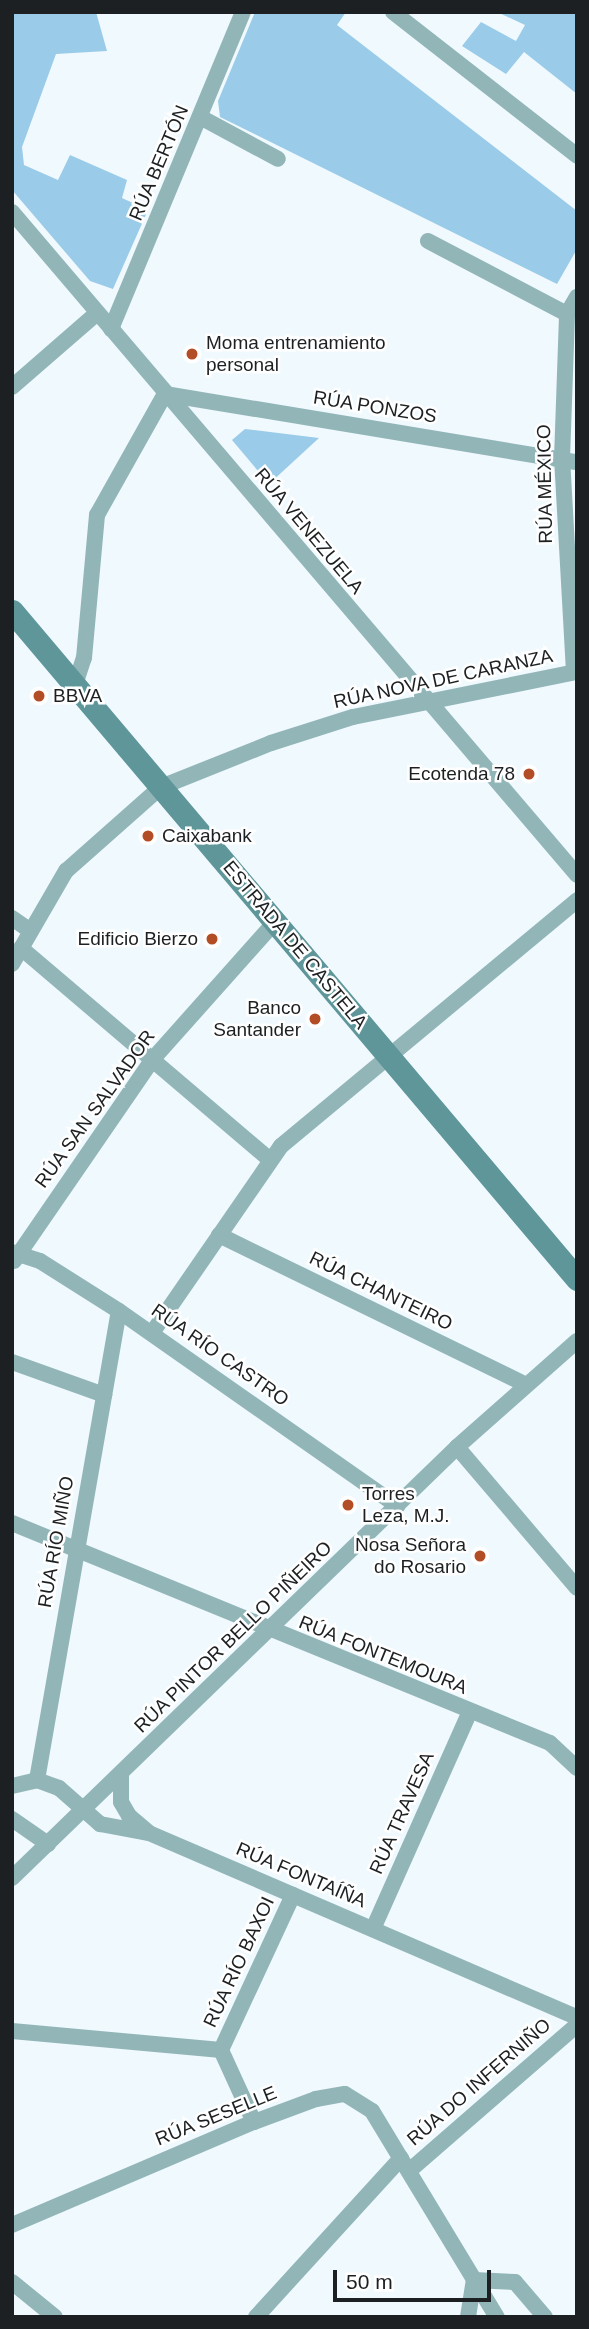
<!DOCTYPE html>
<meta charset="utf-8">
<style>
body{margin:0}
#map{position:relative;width:589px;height:2329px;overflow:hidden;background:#f0f9fe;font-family:Helvetica,sans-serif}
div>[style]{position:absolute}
.green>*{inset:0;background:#9acbe9}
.minor>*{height:16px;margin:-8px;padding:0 8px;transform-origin:8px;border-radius:8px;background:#92b6b8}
.secondary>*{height:23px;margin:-11.5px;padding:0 11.5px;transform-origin:11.5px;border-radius:11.5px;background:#5e969a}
.dots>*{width:19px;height:19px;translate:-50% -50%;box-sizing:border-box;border:4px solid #fff;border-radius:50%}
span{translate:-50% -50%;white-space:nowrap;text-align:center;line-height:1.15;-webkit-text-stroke:5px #fff;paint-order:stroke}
.street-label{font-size:19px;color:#1d2022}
.poi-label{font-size:19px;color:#1d2022}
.left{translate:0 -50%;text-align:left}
.right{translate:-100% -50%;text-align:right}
.frame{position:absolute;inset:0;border:14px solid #1d2022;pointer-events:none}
.scale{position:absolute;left:333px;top:2270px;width:158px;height:32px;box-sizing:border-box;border:4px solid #1d2022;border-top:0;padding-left:9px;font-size:21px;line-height:24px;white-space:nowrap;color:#1d2022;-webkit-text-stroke:5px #fff;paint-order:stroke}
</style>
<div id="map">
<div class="green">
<i style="clip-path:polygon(12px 12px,96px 12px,107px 51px,56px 54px,22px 147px,24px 165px,58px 180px,70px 155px,127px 180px,122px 198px,148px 210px,113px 289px,90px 281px,12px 190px)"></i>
<i style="clip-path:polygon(255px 12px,346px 12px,337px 25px,577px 211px,577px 249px,557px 284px,220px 117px,218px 101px)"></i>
<i style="clip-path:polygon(497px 12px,577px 12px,577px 94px,524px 52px,506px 74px,462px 46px,481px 22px,516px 41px,525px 25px)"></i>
<i style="clip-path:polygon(245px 429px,319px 438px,269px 484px,232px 440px)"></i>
</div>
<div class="minor">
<i style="left:393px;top:12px;width:234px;rotate:38deg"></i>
<i style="left:202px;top:118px;width:86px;rotate:28.3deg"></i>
<i style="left:12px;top:212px;width:871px;rotate:49.56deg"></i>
<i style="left:428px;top:241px;width:157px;rotate:27.7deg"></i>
<i style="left:111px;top:329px;width:343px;rotate:-67.4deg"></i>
<i style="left:12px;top:387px;width:113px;rotate:-41deg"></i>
<i style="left:165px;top:394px;width:418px;rotate:9.4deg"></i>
<i style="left:574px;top:672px;width:213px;rotate:-93.2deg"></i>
<i style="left:562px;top:459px;width:145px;rotate:-88deg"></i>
<i style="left:567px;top:314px;width:20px;rotate:-60deg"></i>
<i style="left:75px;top:685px;width:28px;rotate:-72deg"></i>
<i style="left:84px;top:658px;width:144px;rotate:-84.8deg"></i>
<i style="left:97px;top:515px;width:139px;rotate:-60.7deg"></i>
<i style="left:12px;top:918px;width:19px;rotate:35deg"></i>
<i style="left:21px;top:948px;width:327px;rotate:40.4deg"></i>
<i style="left:12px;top:964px;width:108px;rotate:-59.9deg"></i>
<i style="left:66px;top:871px;width:127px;rotate:-41.5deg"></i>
<i style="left:161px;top:787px;width:118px;rotate:-21.8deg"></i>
<i style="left:271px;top:743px;width:86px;rotate:-17.6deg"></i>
<i style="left:353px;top:717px;width:228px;rotate:-11.4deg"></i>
<i style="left:219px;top:1235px;width:339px;rotate:26deg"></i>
<i style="left:12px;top:1252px;width:29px;rotate:18deg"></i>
<i style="left:40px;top:1261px;width:93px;rotate:32.3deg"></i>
<i style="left:119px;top:1311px;width:340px;rotate:35deg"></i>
<i style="left:14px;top:1261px;width:244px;rotate:-55.5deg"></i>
<i style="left:152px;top:1060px;width:185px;rotate:-48.3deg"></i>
<i style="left:152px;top:1333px;width:227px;rotate:-55.4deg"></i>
<i style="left:281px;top:1146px;width:385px;rotate:-39.7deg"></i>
<i style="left:12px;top:1362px;width:98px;rotate:19.7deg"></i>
<i style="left:457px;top:1447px;width:185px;rotate:49.6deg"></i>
<i style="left:12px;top:1523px;width:581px;rotate:22.24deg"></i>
<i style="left:550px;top:1743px;width:37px;rotate:43deg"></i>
<i style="left:121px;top:1775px;width:27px;rotate:90deg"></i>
<i style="left:121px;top:1802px;width:16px;rotate:60deg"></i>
<i style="left:129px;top:1816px;width:25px;rotate:40deg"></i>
<i style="left:37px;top:1780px;width:476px;rotate:-80.1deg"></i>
<i style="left:12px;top:1786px;width:26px;rotate:-13deg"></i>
<i style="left:37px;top:1780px;width:23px;rotate:20deg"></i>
<i style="left:59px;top:1788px;width:55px;rotate:41.3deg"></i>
<i style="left:100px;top:1824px;width:50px;rotate:10.4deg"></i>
<i style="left:149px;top:1833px;width:466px;rotate:23.3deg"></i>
<i style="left:12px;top:1819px;width:44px;rotate:34.8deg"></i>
<i style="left:12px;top:1878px;width:620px;rotate:-44.08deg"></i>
<i style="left:457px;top:1447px;width:160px;rotate:-41.5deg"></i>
<i style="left:373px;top:1929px;width:236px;rotate:-66deg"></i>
<i style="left:12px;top:2031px;width:210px;rotate:5.2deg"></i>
<i style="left:221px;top:2050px;width:171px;rotate:-65.1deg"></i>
<i style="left:221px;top:2050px;width:79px;rotate:65.4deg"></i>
<i style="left:409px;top:2171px;width:223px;rotate:-41deg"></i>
<i style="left:12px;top:2225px;width:263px;rotate:-23.1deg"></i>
<i style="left:254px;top:2122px;width:66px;rotate:-20.4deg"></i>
<i style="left:316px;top:2099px;width:29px;rotate:-10deg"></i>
<i style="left:345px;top:2094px;width:32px;rotate:32deg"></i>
<i style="left:372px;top:2111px;width:241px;rotate:58.8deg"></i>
<i style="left:12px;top:2282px;width:55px;rotate:39.1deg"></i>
<i style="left:256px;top:2317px;width:215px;rotate:-47.6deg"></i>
<i style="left:468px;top:2317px;width:37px;rotate:-81deg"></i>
<i style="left:474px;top:2280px;width:41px;rotate:2.8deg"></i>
<i style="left:515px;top:2282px;width:46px;rotate:49.4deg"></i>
</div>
<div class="secondary">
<i style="left:12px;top:611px;width:875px;rotate:49.78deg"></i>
</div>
<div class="dots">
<i style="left:192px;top:354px;background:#b34d25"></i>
<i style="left:39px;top:696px;background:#b34d25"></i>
<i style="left:529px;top:774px;background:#b34d25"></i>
<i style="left:148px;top:836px;background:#b34d25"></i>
<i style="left:212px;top:939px;background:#b34d25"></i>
<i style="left:315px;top:1019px;background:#b34d25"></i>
<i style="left:348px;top:1505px;background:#b34d25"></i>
<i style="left:480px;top:1556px;background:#b34d25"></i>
</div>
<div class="street-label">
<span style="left:159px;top:163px;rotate:-67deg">RÚA BERTÓN</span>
<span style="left:375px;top:407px;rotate:9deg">RÚA PONZOS</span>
<span style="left:545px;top:484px;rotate:-91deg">RÚA MÉXICO</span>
<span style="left:309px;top:531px;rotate:50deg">RÚA VENEZUELA</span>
<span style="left:443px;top:679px;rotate:-12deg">RÚA NOVA DE CARANZA</span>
<span style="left:295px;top:945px;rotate:50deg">ESTRADA DE CASTELA</span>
<span style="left:95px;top:1109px;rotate:-54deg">RÚA SAN SALVADOR</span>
<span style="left:381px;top:1291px;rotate:26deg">RÚA CHANTEIRO</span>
<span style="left:220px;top:1355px;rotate:35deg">RÚA RÍO CASTRO</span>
<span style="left:56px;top:1542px;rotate:-80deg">RÚA RÍO MIÑO</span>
<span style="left:233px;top:1637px;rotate:-44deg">RÚA PINTOR BELLO PIÑEIRO</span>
<span style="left:383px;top:1655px;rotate:22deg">RÚA FONTEMOURA</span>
<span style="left:402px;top:1813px;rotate:-66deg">RÚA TRAVESA</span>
<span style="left:301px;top:1875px;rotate:23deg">RÚA FONTAÍÑA</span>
<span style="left:239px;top:1962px;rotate:-65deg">RÚA RÍO BAXOI</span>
<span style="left:479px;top:2082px;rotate:-41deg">RÚA DO INFERNIÑO</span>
<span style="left:216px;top:2116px;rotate:-22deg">RÚA SESELLE</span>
</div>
<div class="poi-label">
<span class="left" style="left:206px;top:354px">Moma entrenamiento<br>personal</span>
<span class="left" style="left:53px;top:696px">BBVA</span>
<span class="right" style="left:515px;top:774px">Ecotenda 78</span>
<span class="left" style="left:162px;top:836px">Caixabank</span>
<span class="right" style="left:198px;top:939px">Edificio Bierzo</span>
<span class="right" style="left:301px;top:1019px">Banco<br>Santander</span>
<span class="left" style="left:362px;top:1505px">Torres<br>Leza, M.J.</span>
<span class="right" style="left:466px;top:1556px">Nosa Señora<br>do Rosario</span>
</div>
<div class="frame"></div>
<div class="scale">50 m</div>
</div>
